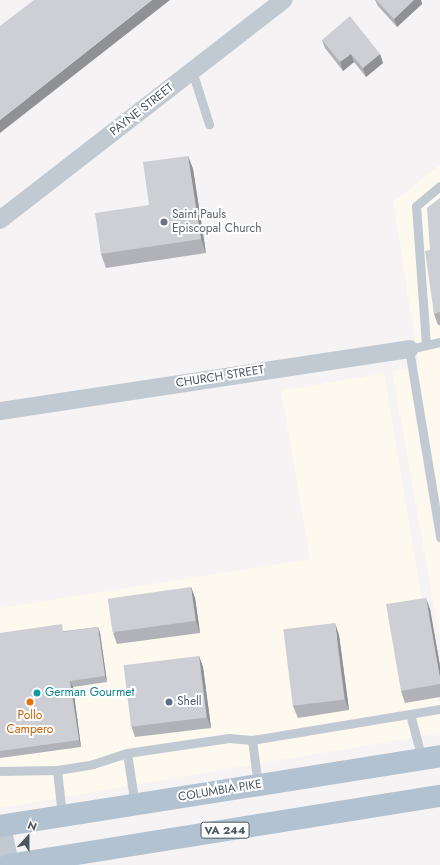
<!DOCTYPE html>
<style>
body{margin:0}
#map{position:relative;width:440px;height:865px;overflow:hidden;background:#f5f3f3;font-family:Jost,sans-serif}
div>[style]{position:absolute}
.commercial>*{inset:0;background:#fdf9ef}
.service>*{height:9px;margin:-4.5px;padding:0 4.5px;transform-origin:4.5px;border-radius:4.5px;background:#c1cad2}
.minor>*{height:18px;margin:-9px;padding:0 9px;transform-origin:9px;border-radius:9px;background:#c1cad2}
.primary>*{height:22px;margin:-11px;padding:0 11px;transform-origin:11px;border-radius:11px;background:#b3c2d1}
.wall>*{inset:0;background:#b0b2b7}
.shaded-wall>*{inset:0;background:#909195}
.building>*{inset:0;background:#cdcfd5;transform-origin:0 0}
.dots>*{width:11px;height:11px;translate:-50% -50%;box-sizing:border-box;border:2px solid #fff;border-radius:50%}
span{translate:-50% -50%;white-space:nowrap;text-align:center;line-height:1.15;-webkit-text-stroke:4px #fff;paint-order:stroke}
.shield-label span{padding:1px 3px;background:#fff;border:1px solid;border-radius:3px;-webkit-text-stroke-width:0}
.shield-label{font-size:11px;color:#4a5661;font-weight:700}
.street-label{font-size:12px;color:#4a5661}
.worship-label{font-size:12px;color:#5b616d}
.left{translate:0 -50%;text-align:left}
.culture-label{font-size:12px;color:#0d838f}
.service-label{font-size:12px;color:#4e5e75}
.food-label{font-size:12px;color:#c56008}
.north{position:absolute;left:8px;top:817px;width:40px;height:40px;-webkit-text-stroke:3px #fff;paint-order:stroke;rotate:21deg;font-size:11px;font-weight:700;line-height:16px;text-align:center;color:#4a5661}
.north::after{content:'';display:block;margin:auto;width:14px;height:18px;background:#4a5661;clip-path:polygon(50% 0,100% 100%,50% 72%,0 100%)}
</style>
<div id="map">
<div class="commercial">
<i style="clip-path:polygon(440px 165px,440px 640px,392px 371px,419px 366px,393px 202px)"></i>
<i style="clip-path:polygon(384px 373px,440px 709px,440px 733px,0 808px,0 608px,310px 559px,281px 391px)"></i>
</div>
<div class="service">
<i style="left:192px;top:71px;width:56px;rotate:72.2deg"></i>
<i style="left:440px;top:342px;width:32px;rotate:167deg"></i>
<i style="left:409px;top:349px;width:191px;rotate:80.6deg"></i>
<i style="left:426px;top:345px;width:139px;rotate:-94.1deg"></i>
<i style="left:416px;top:206px;width:31px;rotate:-40deg"></i>
<i style="left:410px;top:714px;width:47px;rotate:75.1deg"></i>
<i style="left:252px;top:740px;width:45px;rotate:82.4deg"></i>
<i style="left:127px;top:753px;width:53px;rotate:81.3deg"></i>
<i style="left:57px;top:770px;width:46px;rotate:83.8deg"></i>
<i style="left:0;top:771px;width:57px;rotate:-1deg"></i>
<i style="left:57px;top:770px;width:36px;rotate:-9deg"></i>
<i style="left:93px;top:764px;width:36px;rotate:-18deg"></i>
<i style="left:127px;top:753px;width:103px;rotate:-8.4deg"></i>
<i style="left:229px;top:738px;width:23px;rotate:5deg"></i>
<i style="left:252px;top:740px;width:191px;rotate:-9.4deg"></i>
</div>
<div class="minor">
<i style="left:0;top:220px;width:359px;rotate:-37.8deg"></i>
<i style="left:0;top:411px;width:414px;rotate:-8.6deg"></i>
<i style="left:2px;top:826px;width:40px;rotate:78deg"></i>
</div>
<div class="primary">
<i style="left:0;top:826px;width:446px;rotate:-9deg"></i>
<i style="left:8px;top:865px;width:437px;rotate:-9.1deg"></i>
</div>
<div class="wall">
<i style="clip-path:polygon(375px 0,421px 0,422px 4px,397px 27px,378px 6px)"></i>
<i style="clip-path:polygon(322px 40px,380px 54px,383px 63px,366px 77px,354px 62px,343px 71px,325px 48px)"></i>
<i style="clip-path:polygon(188px 156px,193px 169px,206px 253px,106px 268px,101px 254px,149px 205px)"></i>
<i style="clip-path:polygon(440px 198px,440px 325px,438px 325px,434px 314px,430px 250px)"></i>
<i style="clip-path:polygon(191px 587px,195px 598px,200px 633px,117px 644px,113px 633px)"></i>
<i style="clip-path:polygon(430px 609px,440px 666px,440px 697px,405px 703px,401px 691px)"></i>
<i style="clip-path:polygon(98px 627px,100px 633px,107px 682px,73px 687px,81px 747px,0 758px,0 633px,65px 631px)"></i>
<i style="clip-path:polygon(339px 635px,349px 710px,298px 718px,293px 706px)"></i>
<i style="clip-path:polygon(199px 656px,203px 667px,211px 728px,135px 737px,131px 725px)"></i>
</div>
<div class="shaded-wall">
<i style="clip-path:polygon(152px 0,170px 0,0 133px,0 120px)"></i>
<i style="clip-path:polygon(414px 0,421px 0,422px 4px,397px 27px,394px 19px)"></i>
<i style="clip-path:polygon(351px 54px,354px 62px,343px 71px,340px 62px)"></i>
<i style="clip-path:polygon(380px 54px,383px 63px,366px 77px,363px 68px)"></i>
<i style="clip-path:polygon(188px 156px,193px 169px,206px 253px,201px 239px)"></i>
<i style="clip-path:polygon(191px 587px,195px 598px,200px 633px,196px 621px)"></i>
<i style="clip-path:polygon(426px 598px,430px 609px,440px 666px,440px 678px)"></i>
<i style="clip-path:polygon(335px 623px,339px 635px,349px 710px,345px 699px)"></i>
<i style="clip-path:polygon(98px 627px,100px 633px,107px 682px,105px 676px)"></i>
<i style="clip-path:polygon(199px 656px,203px 667px,211px 728px,207px 717px)"></i>
<i style="clip-path:polygon(70px 681px,73px 687px,81px 747px,79px 740px)"></i>
</div>
<div class="building">
<i style="clip-path:polygon(34px 0,152px 0,0 120px,0 26px)"></i>
<i style="clip-path:polygon(376px 0,414px 0,394px 19px)"></i>
<i style="clip-path:polygon(350px 16px,380px 54px,363px 68px,351px 54px,340px 62px,322px 40px)"></i>
<i style="clip-path:polygon(188px 156px,201px 239px,101px 254px,95px 213px,149px 205px,143px 162px)"></i>
<i style="clip-path:polygon(440px 198px,440px 312px,434px 314px,425px 251px,430px 250px,427px 208px)"></i>
<i style="left:191px;top:587px;width:34px;height:84px;rotate:82deg"></i>
<i style="clip-path:polygon(426px 598px,440px 678px,440px 684px,401px 691px,386px 604px)"></i>
<i style="left:335px;top:623px;width:77px;height:52px;rotate:83deg"></i>
<i style="clip-path:polygon(62px 624px,63px 632px,98px 627px,105px 676px,70px 681px,79px 740px,0 751px,0 633px)"></i>
<i style="left:199px;top:656px;width:62px;height:76px;rotate:83deg"></i>
</div>
<div class="dots">
<i style="left:164px;top:222px;background:#6b7280"></i>
<i style="left:37px;top:693px;background:#0f9aa8"></i>
<i style="left:30px;top:702px;background:#e8710a"></i>
<i style="left:169px;top:702px;background:#5c6f8a"></i>
</div>
<div class="shield-label">
<span style="left:225px;top:830px">VA 244</span>
</div>
<div class="street-label">
<span style="left:142px;top:110px;rotate:-38deg">PAYNE STREET</span>
<span style="left:220px;top:377px;rotate:-9deg">CHURCH STREET</span>
<span style="left:220px;top:791px;rotate:-9deg">COLUMBIA PIKE</span>
</div>
<div class="worship-label">
<span class="left" style="left:172px;top:222px">Saint Pauls<br>Episcopal Church</span>
</div>
<div class="culture-label">
<span class="left" style="left:45px;top:693px">German Gourmet</span>
</div>
<div class="service-label">
<span class="left" style="left:177px;top:702px">Shell</span>
</div>
<div class="food-label">
<span style="left:30px;top:723px">Pollo<br>Campero</span>
</div>
<div class="north">N</div>
</div>
